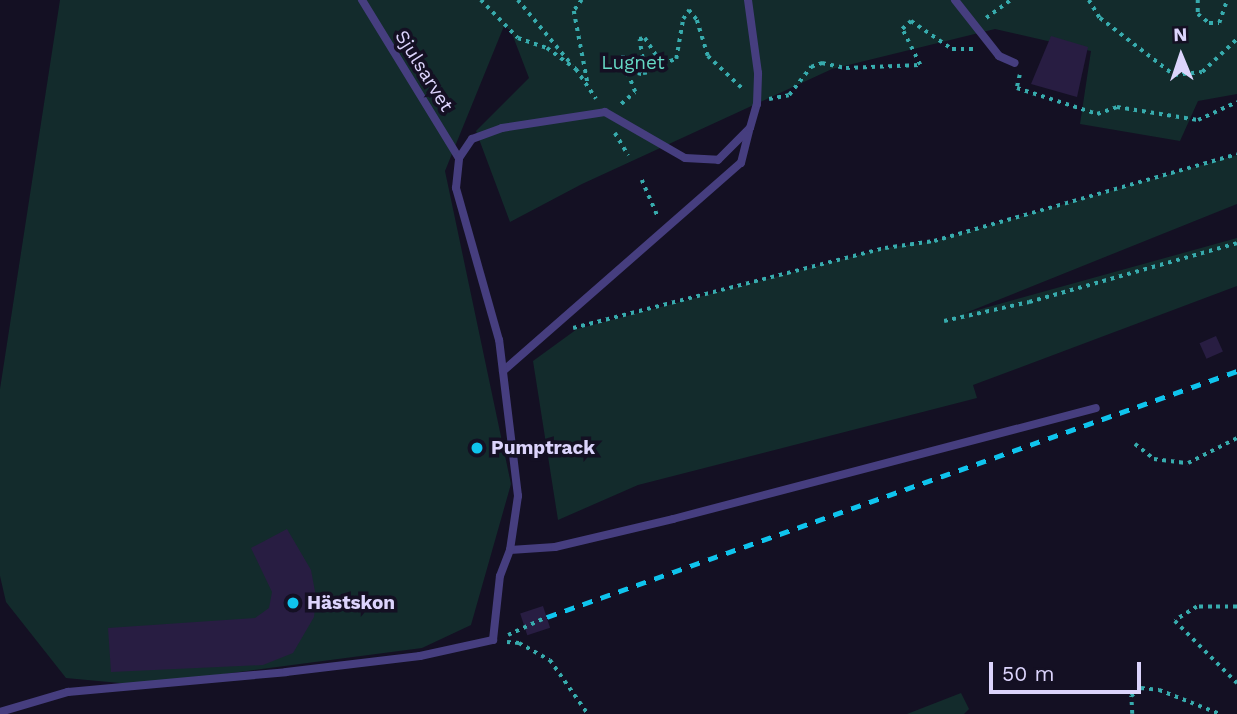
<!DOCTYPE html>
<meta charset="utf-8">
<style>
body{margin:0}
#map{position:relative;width:1237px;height:714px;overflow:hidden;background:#141023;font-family:"Work Sans",sans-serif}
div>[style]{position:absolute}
.green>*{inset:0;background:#132b2c}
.building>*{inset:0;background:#281d42;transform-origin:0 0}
.path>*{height:3.5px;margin-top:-1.75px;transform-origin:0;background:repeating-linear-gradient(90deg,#37abad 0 3.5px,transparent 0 8.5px)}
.lane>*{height:8px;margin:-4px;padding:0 4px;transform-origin:4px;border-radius:4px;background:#463e7f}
.rail>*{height:5px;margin-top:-2.5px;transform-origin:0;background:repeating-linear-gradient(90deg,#0fc4ed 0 10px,transparent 0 19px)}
.dots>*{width:19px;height:19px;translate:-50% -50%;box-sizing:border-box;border:4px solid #141023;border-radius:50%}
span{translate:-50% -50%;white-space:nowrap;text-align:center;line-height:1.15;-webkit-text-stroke:7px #141023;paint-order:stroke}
.park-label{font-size:19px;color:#65d8c4}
.street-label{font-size:19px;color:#dcd4fc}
.poi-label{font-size:19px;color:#dcd4fc;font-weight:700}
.left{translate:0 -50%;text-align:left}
.north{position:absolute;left:1146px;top:21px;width:70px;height:70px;-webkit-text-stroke:5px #141023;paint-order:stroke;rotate:358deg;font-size:19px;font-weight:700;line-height:28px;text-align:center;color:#dcd4fc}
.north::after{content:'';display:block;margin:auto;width:24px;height:32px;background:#dcd4fc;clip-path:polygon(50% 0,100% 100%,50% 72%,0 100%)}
.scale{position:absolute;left:989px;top:662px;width:152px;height:32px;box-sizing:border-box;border:4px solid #dcd4fc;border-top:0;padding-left:9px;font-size:21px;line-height:24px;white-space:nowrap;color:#dcd4fc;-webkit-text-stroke:5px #141023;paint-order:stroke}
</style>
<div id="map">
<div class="green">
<i style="clip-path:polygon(60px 0,1237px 0,1237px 94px,1198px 101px,1180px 141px,1080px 124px,1091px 51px,995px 29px,832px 69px,582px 184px,510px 222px,476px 131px,529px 78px,511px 31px,504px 26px,445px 171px,511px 484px,471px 625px,422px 648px,141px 685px,66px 678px,6px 602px,0 576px,0 389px)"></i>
<i style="clip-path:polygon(1237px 155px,1237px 204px,963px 314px,1237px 238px,1237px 286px,973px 385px,977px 398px,638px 485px,558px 520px,533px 361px,577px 329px,885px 248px,934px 241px)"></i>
<i style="clip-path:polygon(961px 693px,969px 709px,964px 714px,907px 714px)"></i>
</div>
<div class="building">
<i style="clip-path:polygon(1051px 36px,1088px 47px,1077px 97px,1031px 84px)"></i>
<i style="left:1216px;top:336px;width:17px;height:18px;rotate:66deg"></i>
<i style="clip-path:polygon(287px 529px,311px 570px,316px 597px,314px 617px,293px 653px,263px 665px,111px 672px,108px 628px,255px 618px,269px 608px,272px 592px,251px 548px)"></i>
<i style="left:543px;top:606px;width:23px;height:24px;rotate:72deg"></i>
</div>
<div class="path">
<i style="left:481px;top:0;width:53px;rotate:45.8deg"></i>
<i style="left:518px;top:38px;width:31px;rotate:19deg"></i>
<i style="left:547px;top:48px;width:36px;rotate:36deg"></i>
<i style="left:576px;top:69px;width:36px;rotate:56deg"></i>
<i style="left:518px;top:0;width:85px;rotate:50.3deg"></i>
<i style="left:582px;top:0;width:14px;rotate:126deg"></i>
<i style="left:574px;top:11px;width:75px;rotate:79.3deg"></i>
<i style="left:1089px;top:0;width:21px;rotate:59deg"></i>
<i style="left:1100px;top:18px;width:93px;rotate:37.6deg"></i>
<i style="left:1174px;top:75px;width:28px;rotate:-6deg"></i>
<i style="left:1202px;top:72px;width:48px;rotate:-43.3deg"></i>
<i style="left:1198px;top:0;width:14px;rotate:90deg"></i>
<i style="left:1198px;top:14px;width:14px;rotate:39deg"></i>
<i style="left:1209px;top:23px;width:10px"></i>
<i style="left:1219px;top:23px;width:24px;rotate:-71deg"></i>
<i style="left:986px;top:18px;width:31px;rotate:-36deg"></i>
<i style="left:1020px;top:75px;width:13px;rotate:103deg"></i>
<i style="left:1017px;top:88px;width:84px;rotate:18deg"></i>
<i style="left:1097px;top:114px;width:21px;rotate:-19deg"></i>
<i style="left:1117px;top:107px;width:82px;rotate:9.1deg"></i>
<i style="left:1198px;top:120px;width:43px;rotate:-24.8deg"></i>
<i style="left:769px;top:99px;width:20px;rotate:-11deg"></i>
<i style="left:789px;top:95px;width:36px;rotate:-52deg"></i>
<i style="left:811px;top:67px;width:12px;rotate:-20deg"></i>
<i style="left:822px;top:63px;width:25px;rotate:12deg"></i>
<i style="left:846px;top:68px;width:74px;rotate:-2.3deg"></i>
<i style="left:920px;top:65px;width:40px;rotate:-116.6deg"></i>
<i style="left:902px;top:29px;width:12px;rotate:-42deg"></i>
<i style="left:911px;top:21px;width:50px;rotate:34.3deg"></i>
<i style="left:952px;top:49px;width:23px"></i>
<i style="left:621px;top:104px;width:18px;rotate:-41deg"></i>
<i style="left:635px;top:92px;width:38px;rotate:-112deg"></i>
<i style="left:621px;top:57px;width:10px;rotate:6deg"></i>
<i style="left:631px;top:58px;width:17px;rotate:65deg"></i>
<i style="left:638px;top:73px;width:7px;rotate:16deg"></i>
<i style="left:645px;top:75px;width:36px;rotate:-99deg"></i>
<i style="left:639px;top:39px;width:6px;rotate:-9deg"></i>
<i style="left:645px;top:38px;width:31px;rotate:57deg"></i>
<i style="left:662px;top:64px;width:15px;rotate:-20deg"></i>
<i style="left:676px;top:59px;width:41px;rotate:-80.1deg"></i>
<i style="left:683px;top:19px;width:11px;rotate:-56deg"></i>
<i style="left:689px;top:10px;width:13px;rotate:51deg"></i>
<i style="left:697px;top:20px;width:38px;rotate:73deg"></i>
<i style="left:708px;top:56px;width:48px;rotate:43.3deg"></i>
<i style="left:615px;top:133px;width:26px;rotate:59deg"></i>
<i style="left:642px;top:180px;width:40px;rotate:66.6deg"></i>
<i style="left:944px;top:321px;width:87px;rotate:-12.6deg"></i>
<i style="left:1029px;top:302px;width:216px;rotate:-15.8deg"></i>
<i style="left:573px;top:328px;width:322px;rotate:-14.4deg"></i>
<i style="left:885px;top:248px;width:49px;rotate:-8.1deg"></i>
<i style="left:934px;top:241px;width:315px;rotate:-16deg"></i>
<i style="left:1135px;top:444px;width:24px;rotate:38deg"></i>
<i style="left:1154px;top:459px;width:34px;rotate:7deg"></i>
<i style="left:1188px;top:463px;width:55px;rotate:-27deg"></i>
<i style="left:1237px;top:607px;width:40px;rotate:180deg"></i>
<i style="left:1197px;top:607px;width:26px;rotate:148deg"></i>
<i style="left:1175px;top:621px;width:88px;rotate:45deg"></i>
<i style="left:508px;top:635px;width:43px;rotate:-24.8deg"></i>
<i style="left:507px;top:642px;width:12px;rotate:5deg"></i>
<i style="left:519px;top:643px;width:35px;rotate:29deg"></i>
<i style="left:550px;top:660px;width:66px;rotate:54.9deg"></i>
<i style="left:1132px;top:714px;width:18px;rotate:-93deg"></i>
<i style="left:1131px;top:696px;width:13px;rotate:-39deg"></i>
<i style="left:1141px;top:688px;width:18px;rotate:6deg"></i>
<i style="left:1159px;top:690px;width:66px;rotate:21.5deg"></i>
</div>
<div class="lane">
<i style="left:362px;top:0;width:185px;rotate:58.5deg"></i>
<i style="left:955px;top:0;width:71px;rotate:51.8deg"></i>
<i style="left:999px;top:56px;width:17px;rotate:24deg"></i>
<i style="left:503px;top:371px;width:316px;rotate:-41.2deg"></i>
<i style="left:741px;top:163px;width:33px;rotate:-76deg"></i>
<i style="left:510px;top:550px;width:45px;rotate:-3.8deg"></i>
<i style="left:555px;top:547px;width:121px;rotate:-13.3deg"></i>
<i style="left:673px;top:519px;width:437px;rotate:-14.7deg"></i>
<i style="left:0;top:712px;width:71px;rotate:-16.4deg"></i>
<i style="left:68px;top:692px;width:219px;rotate:-5.2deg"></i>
<i style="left:286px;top:672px;width:135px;rotate:-6.8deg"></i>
<i style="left:420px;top:656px;width:75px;rotate:-12.4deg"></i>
<i style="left:493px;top:640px;width:64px;rotate:-83.8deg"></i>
<i style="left:500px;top:576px;width:28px;rotate:-69deg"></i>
<i style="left:510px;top:550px;width:55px;rotate:-81.6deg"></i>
<i style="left:518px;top:496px;width:157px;rotate:-96.9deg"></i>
<i style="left:499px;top:340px;width:158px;rotate:-105.8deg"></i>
<i style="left:456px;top:188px;width:30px;rotate:-84deg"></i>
<i style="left:459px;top:158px;width:23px;rotate:-56deg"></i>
<i style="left:472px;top:139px;width:32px;rotate:-20deg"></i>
<i style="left:502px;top:128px;width:104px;rotate:-8.8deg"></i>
<i style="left:605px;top:112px;width:92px;rotate:29.9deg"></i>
<i style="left:685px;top:158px;width:33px;rotate:3deg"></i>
<i style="left:718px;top:160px;width:45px;rotate:-45deg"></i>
<i style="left:750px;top:128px;width:25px;rotate:-74deg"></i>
<i style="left:757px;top:104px;width:31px;rotate:-88deg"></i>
<i style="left:758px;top:73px;width:74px;rotate:-97.8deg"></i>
</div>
<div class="rail">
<i style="left:547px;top:617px;width:733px;rotate:-19.62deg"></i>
</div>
<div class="dots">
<i style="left:477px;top:448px;background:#0fc4ed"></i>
<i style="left:293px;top:603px;background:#0fc4ed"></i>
</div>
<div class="park-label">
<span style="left:633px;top:63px">Lugnet</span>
</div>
<div class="street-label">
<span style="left:424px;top:71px;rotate:58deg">Sjulsarvet</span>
</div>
<div class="poi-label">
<span class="left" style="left:491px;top:448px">Pumptrack</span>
<span class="left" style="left:307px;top:603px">Hästskon</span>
</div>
<div class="north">N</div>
<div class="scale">50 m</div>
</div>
